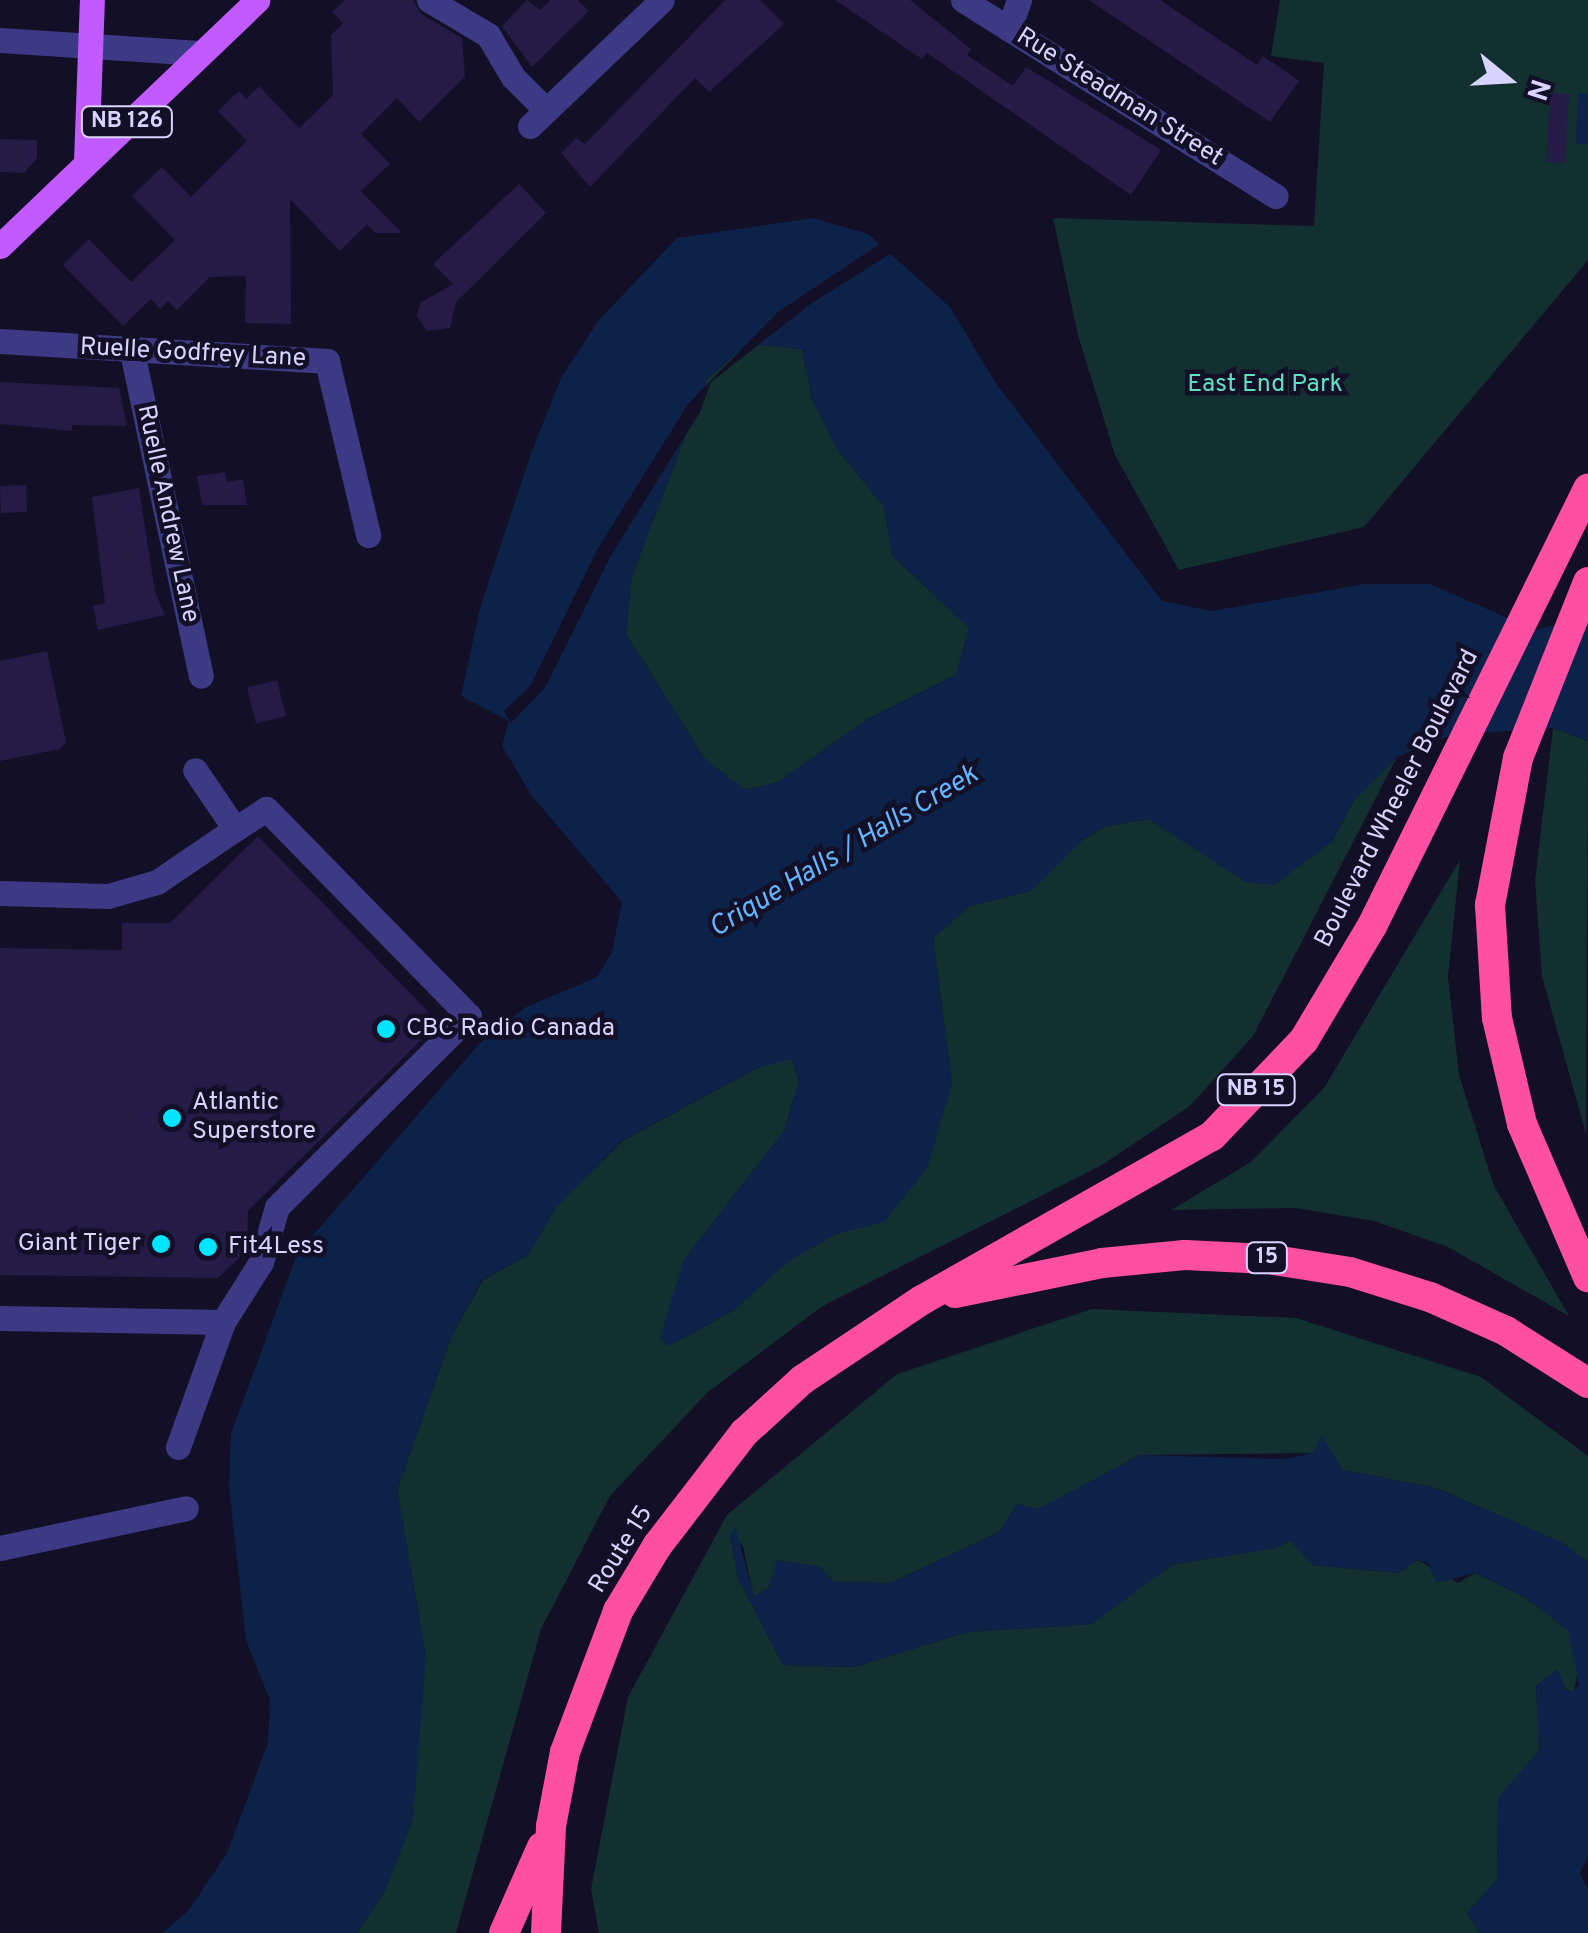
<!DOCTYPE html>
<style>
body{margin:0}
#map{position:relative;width:1588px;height:1933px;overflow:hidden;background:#130f26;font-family:Overpass,sans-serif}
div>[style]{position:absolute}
.green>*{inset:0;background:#12302f}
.water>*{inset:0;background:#0c2248}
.pier>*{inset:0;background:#130f26}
.building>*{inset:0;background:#241b47;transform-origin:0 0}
.minor>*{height:25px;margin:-12.5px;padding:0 12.5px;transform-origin:12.5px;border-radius:12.5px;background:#3d3a85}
.major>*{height:25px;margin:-12.5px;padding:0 12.5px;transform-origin:12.5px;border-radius:12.5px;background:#c25bff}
.highway>*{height:30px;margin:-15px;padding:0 15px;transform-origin:15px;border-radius:15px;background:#ff4fa3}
.dots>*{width:28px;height:28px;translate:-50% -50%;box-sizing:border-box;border:5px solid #130f26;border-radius:50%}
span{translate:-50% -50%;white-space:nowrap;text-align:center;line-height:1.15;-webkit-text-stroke:9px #130f26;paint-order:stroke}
.shield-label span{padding:2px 8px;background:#130f26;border:2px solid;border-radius:8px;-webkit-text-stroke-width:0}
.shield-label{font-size:22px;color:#d9d4ff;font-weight:700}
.street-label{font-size:25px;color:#d9d4ff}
.park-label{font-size:25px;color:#5fe0c0}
.poi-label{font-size:25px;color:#d9d4ff}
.left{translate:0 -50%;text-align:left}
.right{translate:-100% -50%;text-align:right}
.water-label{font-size:28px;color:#62b6ff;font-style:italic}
.north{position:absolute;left:1458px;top:30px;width:100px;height:100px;-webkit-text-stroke:8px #130f26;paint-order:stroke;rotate:108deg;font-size:28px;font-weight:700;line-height:40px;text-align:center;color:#d9d4ff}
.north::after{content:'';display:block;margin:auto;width:35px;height:45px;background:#d9d4ff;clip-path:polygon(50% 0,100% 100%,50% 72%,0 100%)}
</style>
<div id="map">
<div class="green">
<i style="clip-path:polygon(1280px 0,1588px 0,1588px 260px,1364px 527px,1179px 570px,1115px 455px,1078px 335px,1053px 218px,1314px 226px,1324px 63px,1271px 56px)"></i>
<i style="clip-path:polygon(747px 343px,802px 349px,812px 399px,837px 449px,884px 507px,892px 555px,969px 628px,956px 675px,866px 720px,778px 782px,745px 790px,705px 759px,626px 634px,631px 579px,707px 379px)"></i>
<i style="clip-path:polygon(1553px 728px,1588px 741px,1586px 1134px,1542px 976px,1535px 881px)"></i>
<i style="clip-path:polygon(1397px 757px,1253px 1036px,1190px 1106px,1102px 1165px,821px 1307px,707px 1393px,610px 1496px,541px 1629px,456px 1933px,357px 1933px,385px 1891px,426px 1656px,397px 1490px,452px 1335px,483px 1280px,528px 1255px,555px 1208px,624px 1140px,757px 1068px,792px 1058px,799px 1081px,784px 1131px,683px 1261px,668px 1346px,733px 1311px,788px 1261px,836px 1234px,884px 1221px,952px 1084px,933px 938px,970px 906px,1031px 891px,1081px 841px,1106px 826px,1149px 819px,1246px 882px,1332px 842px,1354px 800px)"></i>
<i style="clip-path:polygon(1460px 860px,1448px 977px,1459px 1075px,1494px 1186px,1569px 1316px,1448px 1247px,1374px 1221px,1295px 1208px,1171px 1210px,1251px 1162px,1324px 1088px)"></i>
<i style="clip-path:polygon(1092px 1309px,1296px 1318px,1481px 1377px,1588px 1456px,1588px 1562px,1561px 1542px,1436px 1488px,1343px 1470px,1313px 1453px,1140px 1455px,1038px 1510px,1017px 1504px,999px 1532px,891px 1583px,834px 1582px,820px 1567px,778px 1560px,769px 1587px,754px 1598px,743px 1546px,730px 1535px,738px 1578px,783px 1665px,854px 1667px,968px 1632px,1091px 1624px,1173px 1564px,1277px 1548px,1290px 1540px,1313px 1565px,1398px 1573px,1418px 1560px,1458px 1583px,1475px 1573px,1525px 1597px,1568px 1630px,1579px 1666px,1574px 1692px,1565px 1689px,1557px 1670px,1536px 1686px,1540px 1750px,1498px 1798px,1497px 1880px,1467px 1913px,1480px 1933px,599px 1933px,591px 1889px,628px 1697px,727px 1515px,897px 1374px)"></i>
</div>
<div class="water">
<i style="clip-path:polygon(1578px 93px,1588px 94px,1588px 144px,1576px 144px)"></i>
<i style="clip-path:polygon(evenodd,813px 218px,868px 234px,950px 307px,995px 382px,1162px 601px,1212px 611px,1365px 584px,1430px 584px,1535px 630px,1588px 616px,1588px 741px,1553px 728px,1450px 735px,1397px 757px,1354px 800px,1332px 842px,1274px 885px,1246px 882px,1148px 819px,1106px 826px,1081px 841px,1031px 891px,970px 906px,933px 939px,952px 1084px,927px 1169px,884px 1222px,836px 1234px,789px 1261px,733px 1311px,668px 1346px,660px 1338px,683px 1261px,784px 1131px,799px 1081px,792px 1059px,757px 1068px,623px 1140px,556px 1208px,528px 1255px,482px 1280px,452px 1335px,397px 1490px,426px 1656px,413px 1819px,385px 1891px,357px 1933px,163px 1933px,189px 1910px,227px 1853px,268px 1743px,270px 1700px,246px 1640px,229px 1487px,231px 1434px,297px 1254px,479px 1044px,526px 1007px,597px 977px,612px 952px,622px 902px,532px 796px,502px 746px,509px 721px,461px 696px,480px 608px,531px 453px,561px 378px,599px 320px,677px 238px,813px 218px,747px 344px,802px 349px,812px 399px,837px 449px,884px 507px,892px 555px,969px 628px,956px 675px,866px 720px,778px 782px,746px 790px,705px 759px,626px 634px,631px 579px,707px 379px,747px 344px)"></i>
<i style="clip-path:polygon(1322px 1435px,1343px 1470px,1436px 1488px,1562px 1542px,1588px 1562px,1588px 1856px,1580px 1873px,1588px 1889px,1588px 1933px,1480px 1933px,1467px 1913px,1497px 1879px,1498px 1798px,1539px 1750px,1536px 1686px,1558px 1669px,1565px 1689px,1574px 1692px,1579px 1684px,1568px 1630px,1525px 1597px,1475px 1573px,1436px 1583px,1428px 1563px,1418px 1560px,1398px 1573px,1313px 1565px,1290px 1540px,1278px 1548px,1173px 1564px,1092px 1624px,968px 1632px,854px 1667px,783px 1665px,738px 1578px,730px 1535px,735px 1526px,754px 1597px,769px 1587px,777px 1560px,821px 1567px,834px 1582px,891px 1583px,999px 1532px,1017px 1504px,1038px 1509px,1140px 1455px,1285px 1459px,1313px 1453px)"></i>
</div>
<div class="pier">
<i style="clip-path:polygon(884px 241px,895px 251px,812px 303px,711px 382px,700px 412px,610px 557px,545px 688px,511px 723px,504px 711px,531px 685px,597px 550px,688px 404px,778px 312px)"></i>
</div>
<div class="building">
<i style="clip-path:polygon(345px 0,413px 0,421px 14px,462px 38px,465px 77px,419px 122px,397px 98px,361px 134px,390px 164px,361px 191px,402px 233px,375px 233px,367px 224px,340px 251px,290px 199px,291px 324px,245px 323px,246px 276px,210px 277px,177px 310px,168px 301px,160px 309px,151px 299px,123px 326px,63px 265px,89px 239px,131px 282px,175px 240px,132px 196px,162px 167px,191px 197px,247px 141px,218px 111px,239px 91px,246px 99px,259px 86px,299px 128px,333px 95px,331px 35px,343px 23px,332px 12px)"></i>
<i style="clip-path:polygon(527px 0,540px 10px,550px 0,578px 0,589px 11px,532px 67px,502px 26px)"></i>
<i style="clip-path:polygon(725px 0,760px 0,784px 24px,709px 92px,695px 78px,590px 187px,561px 153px,576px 138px,585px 144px)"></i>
<i style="clip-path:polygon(835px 0,910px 0,971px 49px,967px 55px,1013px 86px,1026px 67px,1161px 150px,1131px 195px,927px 53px,922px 59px)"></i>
<i style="clip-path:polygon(1089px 0,1160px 0,1257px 65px,1263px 56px,1299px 81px,1270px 122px)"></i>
<i style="left:1550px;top:93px;width:19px;height:69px;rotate:3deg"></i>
<i style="clip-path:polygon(0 139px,37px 140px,37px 158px,24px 173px,0 172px)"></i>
<i style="clip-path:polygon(519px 184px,546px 213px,456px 302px,450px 328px,427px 331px,417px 316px,420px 303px,453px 284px,433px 264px)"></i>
<i style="clip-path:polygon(0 382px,119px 388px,127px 426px,72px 425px,72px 431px,0 424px)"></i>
<i style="clip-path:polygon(225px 472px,227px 482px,243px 479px,247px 505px,202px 505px,197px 476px)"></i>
<i style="left:26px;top:485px;width:27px;height:26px;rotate:88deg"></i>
<i style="clip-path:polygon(139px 488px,155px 592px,165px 615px,98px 630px,93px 606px,105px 603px,92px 497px)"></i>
<i style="clip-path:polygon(47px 651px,66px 742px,60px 749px,0 761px,0 661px)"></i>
<i style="left:277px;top:680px;width:37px;height:31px;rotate:76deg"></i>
<i style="clip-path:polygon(258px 836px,439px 1023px,248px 1211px,247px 1250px,218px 1278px,0 1275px,0 948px,122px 950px,122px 923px,170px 923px)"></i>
</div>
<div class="minor">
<i style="left:429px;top:0;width:69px;rotate:30.7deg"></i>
<i style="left:488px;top:35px;width:49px;rotate:59.2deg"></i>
<i style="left:513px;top:77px;width:47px;rotate:45deg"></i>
<i style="left:963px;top:0;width:369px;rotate:32.1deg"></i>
<i style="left:1009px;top:29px;width:31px;rotate:-71deg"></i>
<i style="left:0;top:40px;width:200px;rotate:3.7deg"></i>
<i style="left:530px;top:126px;width:182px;rotate:-43.7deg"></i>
<i style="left:0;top:341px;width:328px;rotate:3.5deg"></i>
<i style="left:327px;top:361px;width:179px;rotate:76.7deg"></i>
<i style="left:132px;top:352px;width:331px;rotate:78deg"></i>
<i style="left:0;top:893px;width:108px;rotate:1.6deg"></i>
<i style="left:108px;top:896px;width:51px;rotate:-15.9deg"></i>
<i style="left:157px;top:882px;width:94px;rotate:-34.2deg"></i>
<i style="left:0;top:1318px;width:223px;rotate:1deg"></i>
<i style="left:178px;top:1447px;width:133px;rotate:-70.2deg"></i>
<i style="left:223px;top:1322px;width:71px;rotate:-57.7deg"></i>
<i style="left:261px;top:1262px;width:57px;rotate:-73.8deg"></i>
<i style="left:277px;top:1207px;width:271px;rotate:-44.9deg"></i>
<i style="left:469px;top:1016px;width:290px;rotate:-134.4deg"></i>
<i style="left:266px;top:809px;width:37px;rotate:147deg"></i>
<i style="left:235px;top:829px;width:71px;rotate:-124.1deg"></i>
<i style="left:0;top:1548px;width:190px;rotate:-12.1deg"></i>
</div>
<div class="major">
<i style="left:86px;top:161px;width:161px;rotate:-87.9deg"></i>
<i style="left:0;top:246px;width:356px;rotate:-43.7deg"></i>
</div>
<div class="highway">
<i style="left:1588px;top:582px;width:189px;rotate:111.7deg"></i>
<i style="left:1518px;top:758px;width:150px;rotate:100.8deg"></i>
<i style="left:1490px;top:905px;width:113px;rotate:86.5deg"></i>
<i style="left:1497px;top:1018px;width:109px;rotate:76.7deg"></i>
<i style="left:1522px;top:1124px;width:167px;rotate:66.7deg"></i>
<i style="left:955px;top:1293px;width:150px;rotate:-11.5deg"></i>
<i style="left:1102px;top:1263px;width:83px;rotate:-5.5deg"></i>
<i style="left:1185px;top:1255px;width:83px;rotate:2.8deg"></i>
<i style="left:1268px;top:1259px;width:83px;rotate:9deg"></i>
<i style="left:1350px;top:1272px;width:84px;rotate:17.4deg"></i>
<i style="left:1430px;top:1297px;width:83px;rotate:24.1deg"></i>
<i style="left:1506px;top:1331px;width:97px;rotate:32.4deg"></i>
<i style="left:504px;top:1933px;width:94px;rotate:-66.2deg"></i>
<i style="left:546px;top:1933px;width:107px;rotate:-87.3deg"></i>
<i style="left:551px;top:1826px;width:75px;rotate:-79.3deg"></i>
<i style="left:565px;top:1752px;width:151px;rotate:-69.4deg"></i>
<i style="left:618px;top:1611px;width:76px;rotate:-59deg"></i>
<i style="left:657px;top:1546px;width:143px;rotate:-52.4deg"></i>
<i style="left:744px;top:1433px;width:79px;rotate:-42.4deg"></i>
<i style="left:802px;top:1380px;width:144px;rotate:-33.7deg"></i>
<i style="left:922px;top:1300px;width:333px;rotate:-29.5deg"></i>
<i style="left:1212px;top:1136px;width:133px;rotate:-46.2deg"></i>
<i style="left:1304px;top:1040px;width:133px;rotate:-59.2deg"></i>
<i style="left:1372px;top:926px;width:488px;rotate:-63.7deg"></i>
</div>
<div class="dots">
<i style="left:386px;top:1029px;background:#00e5ff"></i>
<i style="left:172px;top:1118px;background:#00e5ff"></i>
<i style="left:161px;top:1244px;background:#00e5ff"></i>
<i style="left:208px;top:1247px;background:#00e5ff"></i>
</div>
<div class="shield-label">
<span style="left:127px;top:122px">NB 126</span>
<span style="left:1256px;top:1090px">NB 15</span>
<span style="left:1267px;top:1258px">15</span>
</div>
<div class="street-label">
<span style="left:1119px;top:98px;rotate:32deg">Rue Steadman Street</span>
<span style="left:193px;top:354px;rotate:3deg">Ruelle Godfrey Lane</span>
<span style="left:167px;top:514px;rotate:78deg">Ruelle Andrew Lane</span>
<span style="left:1398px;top:799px;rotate:-63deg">Boulevard Wheeler Boulevard</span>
<span style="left:622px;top:1550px;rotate:-58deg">Route 15</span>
</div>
<div class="park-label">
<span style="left:1265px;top:385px">East End Park</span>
</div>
<div class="poi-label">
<span class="left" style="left:406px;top:1029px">CBC Radio Canada</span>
<span class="left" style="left:192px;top:1118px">Atlantic<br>Superstore</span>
<span class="right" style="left:141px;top:1244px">Giant Tiger</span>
<span class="left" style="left:228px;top:1247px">Fit4Less</span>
</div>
<div class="water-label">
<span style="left:844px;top:852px;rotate:-31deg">Crique Halls / Halls Creek</span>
</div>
<div class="north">N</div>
</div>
